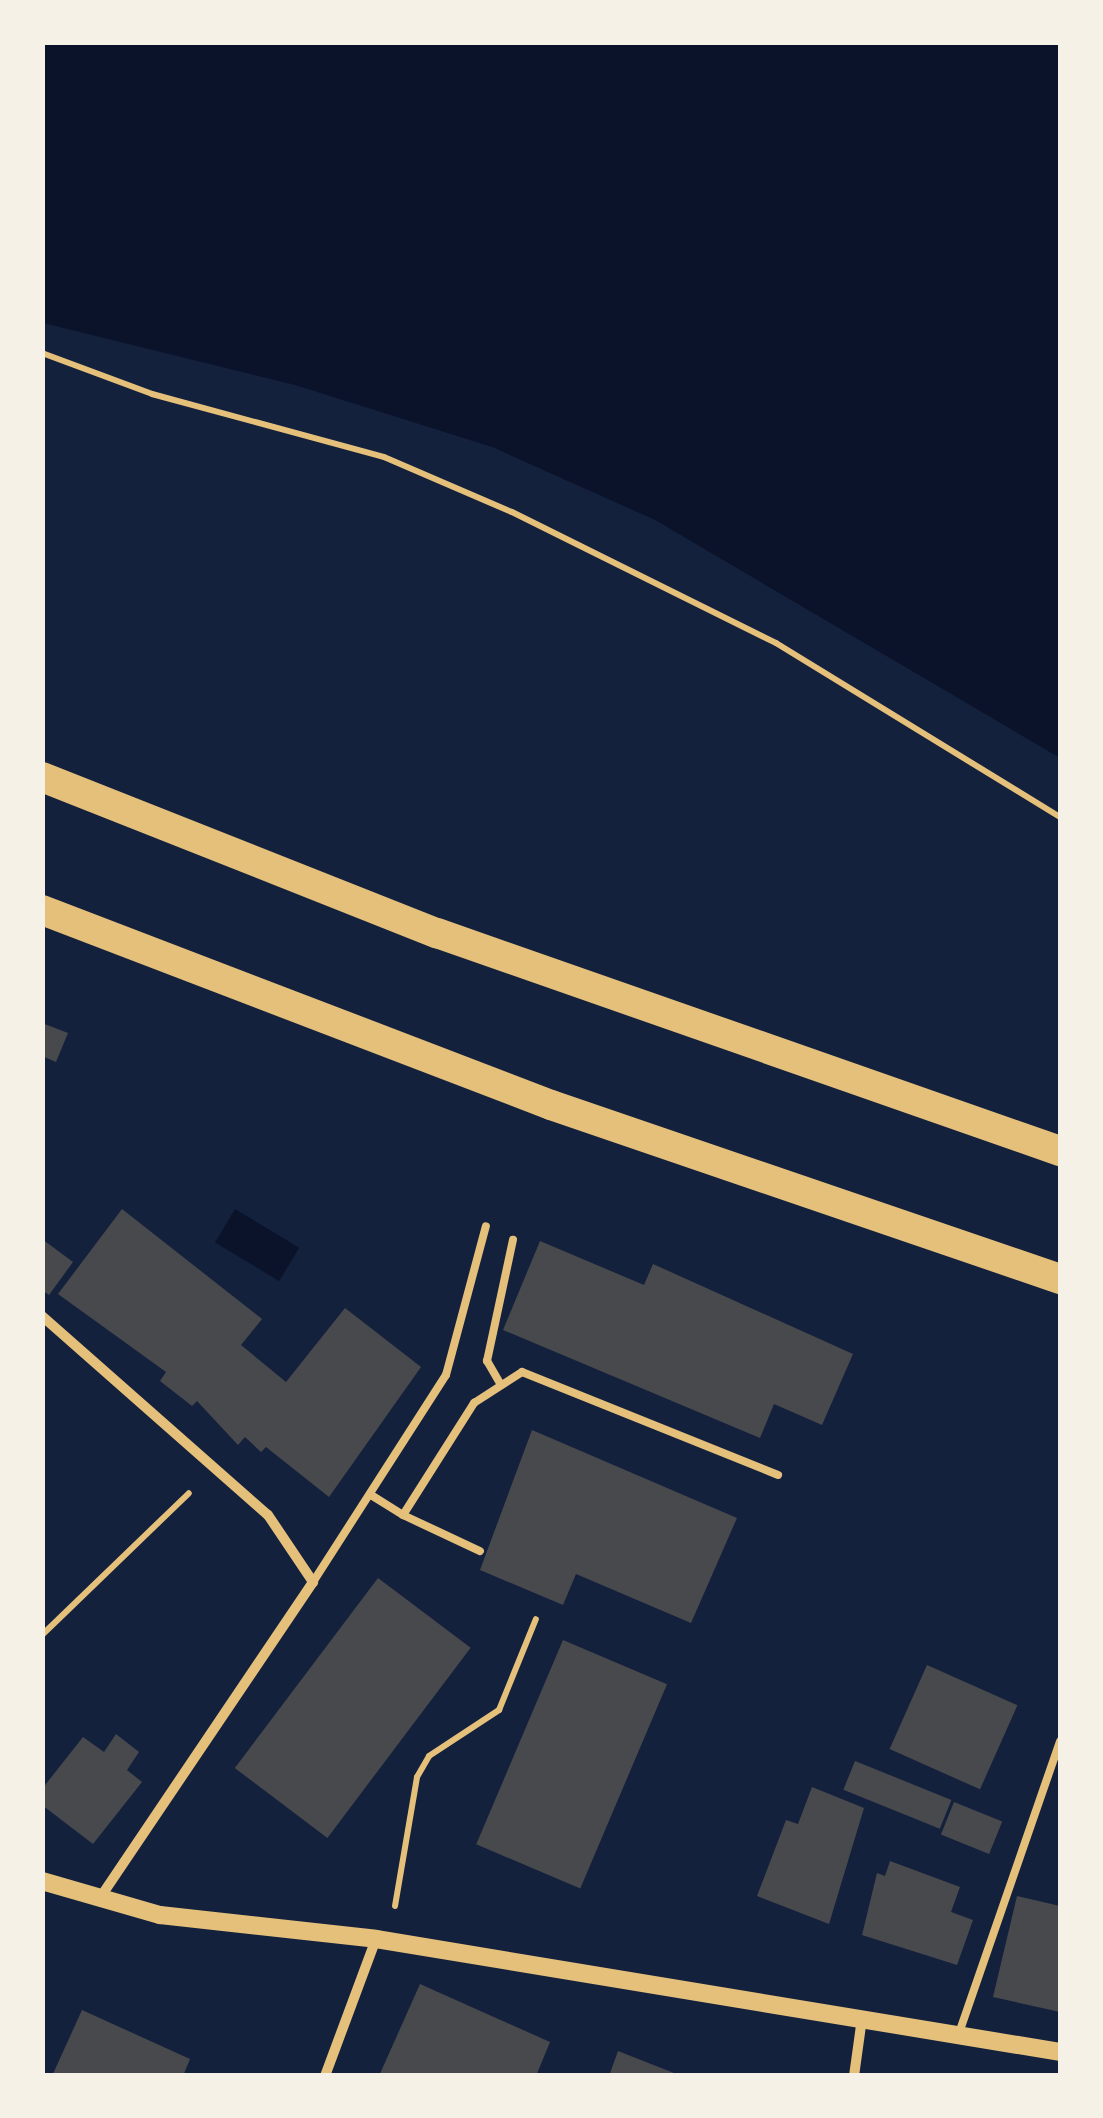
<!DOCTYPE html>
<style>
body{margin:0}
#map{position:relative;width:1103px;height:2118px;overflow:hidden;background:#14213d;font-family:Inter,sans-serif}
div>[style]{position:absolute}
.water>*{inset:0;background:#0b132b;transform-origin:0 0}
.building>*{inset:0;background:#48494c;transform-origin:0 0}
.path>*{height:6px;margin:-3px;padding:0 3px;transform-origin:3px;border-radius:3px;background:#e5c07b}
.service>*{height:8px;margin:-4px;padding:0 4px;transform-origin:4px;border-radius:4px;background:#e5c07b}
.minor>*{height:10px;margin:-5px;padding:0 5px;transform-origin:5px;border-radius:5px;background:#e5c07b}
.tertiary>*{height:18px;margin:-9px;padding:0 9px;transform-origin:9px;border-radius:9px;background:#e5c07b}
.motorway>*{height:30px;margin:-15px;padding:0 15px;transform-origin:15px;border-radius:15px;background:#e5c07b}
span{translate:-50% -50%;white-space:nowrap;text-align:center;line-height:1.15;-webkit-text-stroke:9px #f6f1e7;paint-order:stroke}
.frame{position:absolute;inset:0;border:45px solid #f6f1e7;pointer-events:none}
</style>
<div id="map">
<div class="water">
<i style="clip-path:polygon(43px 42px,1060px 43px,1060px 758px,655px 520px,492px 447px,295px 385px,43px 323px)"></i>
<i style="left:235px;top:1209px;width:75px;height:39px;rotate:31deg"></i>
</div>
<div class="building">
<i style="clip-path:polygon(42px 1023px,68px 1033px,56px 1062px,42px 1056px)"></i>
<i style="clip-path:polygon(122px 1209px,262px 1319px,241px 1345px,286px 1382px,345px 1308px,421px 1367px,329px 1497px,266px 1447px,261px 1452px,245px 1437px,238px 1445px,197px 1401px,192px 1406px,160px 1381px,166px 1372px,58px 1294px)"></i>
<i style="clip-path:polygon(42px 1239px,73px 1262px,49px 1295px,42px 1290px)"></i>
<i style="clip-path:polygon(540px 1241px,644px 1285px,653px 1264px,853px 1354px,822px 1425px,774px 1404px,760px 1438px,503px 1330px)"></i>
<i style="clip-path:polygon(532px 1430px,737px 1518px,691px 1623px,576px 1574px,563px 1605px,480px 1570px)"></i>
<i style="left:378px;top:1578px;width:116px;height:238px;rotate:37deg"></i>
<i style="left:563px;top:1640px;width:113px;height:222px;rotate:23deg"></i>
<i style="left:927px;top:1665px;width:99px;height:92px;rotate:24deg"></i>
<i style="clip-path:polygon(116px 1734px,139px 1752px,127px 1770px,142px 1782px,93px 1844px,42px 1805px,42px 1789px,83px 1737px,104px 1752px)"></i>
<i style="left:855px;top:1761px;width:104px;height:31px;rotate:22deg"></i>
<i style="clip-path:polygon(812px 1787px,864px 1808px,829px 1924px,757px 1896px,786px 1820px,798px 1824px)"></i>
<i style="left:954px;top:1802px;width:52px;height:35px;rotate:22deg"></i>
<i style="clip-path:polygon(890px 1861px,960px 1887px,951px 1912px,973px 1920px,957px 1965px,862px 1935px,877px 1873px,885px 1876px)"></i>
<i style="clip-path:polygon(1017px 1896px,1060px 1906px,1060px 2012px,993px 1997px)"></i>
<i style="clip-path:polygon(420px 1984px,550px 2042px,536px 2076px,379px 2076px)"></i>
<i style="clip-path:polygon(82px 2010px,190px 2059px,183px 2076px,52px 2076px)"></i>
<i style="clip-path:polygon(618px 2051px,679px 2075px,679px 2076px,609px 2076px)"></i>
</div>
<div class="path">
<i style="left:42px;top:353px;width:117px;rotate:20.4deg"></i>
<i style="left:152px;top:394px;width:240px;rotate:15.2deg"></i>
<i style="left:384px;top:457px;width:139px;rotate:23.3deg"></i>
<i style="left:512px;top:512px;width:295px;rotate:26.4deg"></i>
<i style="left:776px;top:643px;width:333px;rotate:31.5deg"></i>
<i style="left:42px;top:1635px;width:204px;rotate:-44deg"></i>
<i style="left:395px;top:1906px;width:131px;rotate:-80.3deg"></i>
<i style="left:417px;top:1777px;width:24px;rotate:-60deg"></i>
<i style="left:429px;top:1756px;width:84px;rotate:-33.3deg"></i>
<i style="left:499px;top:1710px;width:98px;rotate:-67.9deg"></i>
</div>
<div class="service">
<i style="left:501px;top:1385px;width:28px;rotate:-120deg"></i>
<i style="left:487px;top:1361px;width:124px;rotate:-77.9deg"></i>
<i style="left:371px;top:1495px;width:38px;rotate:32deg"></i>
<i style="left:403px;top:1515px;width:133px;rotate:-57.6deg"></i>
<i style="left:474px;top:1403px;width:57px;rotate:-32.9deg"></i>
<i style="left:522px;top:1372px;width:276px;rotate:21.9deg"></i>
<i style="left:403px;top:1515px;width:85px;rotate:25.1deg"></i>
<i style="left:313px;top:1582px;width:246px;rotate:-57.3deg"></i>
<i style="left:446px;top:1375px;width:154px;rotate:-75deg"></i>
<i style="left:959px;top:2033px;width:309px;rotate:-70.9deg"></i>
</div>
<div class="minor">
<i style="left:42px;top:1316px;width:301px;rotate:41.4deg"></i>
<i style="left:268px;top:1515px;width:81px;rotate:56.1deg"></i>
<i style="left:313px;top:1582px;width:382px;rotate:124deg"></i>
<i style="left:325px;top:2076px;width:146px;rotate:-69.6deg"></i>
<i style="left:854px;top:2076px;width:59px;rotate:-82.1deg"></i>
</div>
<div class="tertiary">
<i style="left:42px;top:1881px;width:123px;rotate:16.1deg"></i>
<i style="left:160px;top:1915px;width:217px;rotate:6.3deg"></i>
<i style="left:376px;top:1939px;width:693px;rotate:9.38deg"></i>
</div>
<div class="motorway">
<i style="left:42px;top:777px;width:425px;rotate:21.6deg"></i>
<i style="left:437px;top:933px;width:660px;rotate:19.29deg"></i>
<i style="left:42px;top:910px;width:545px;rotate:20.96deg"></i>
<i style="left:551px;top:1105px;width:538px;rotate:18.87deg"></i>
</div>
<div class="frame"></div>
</div>
